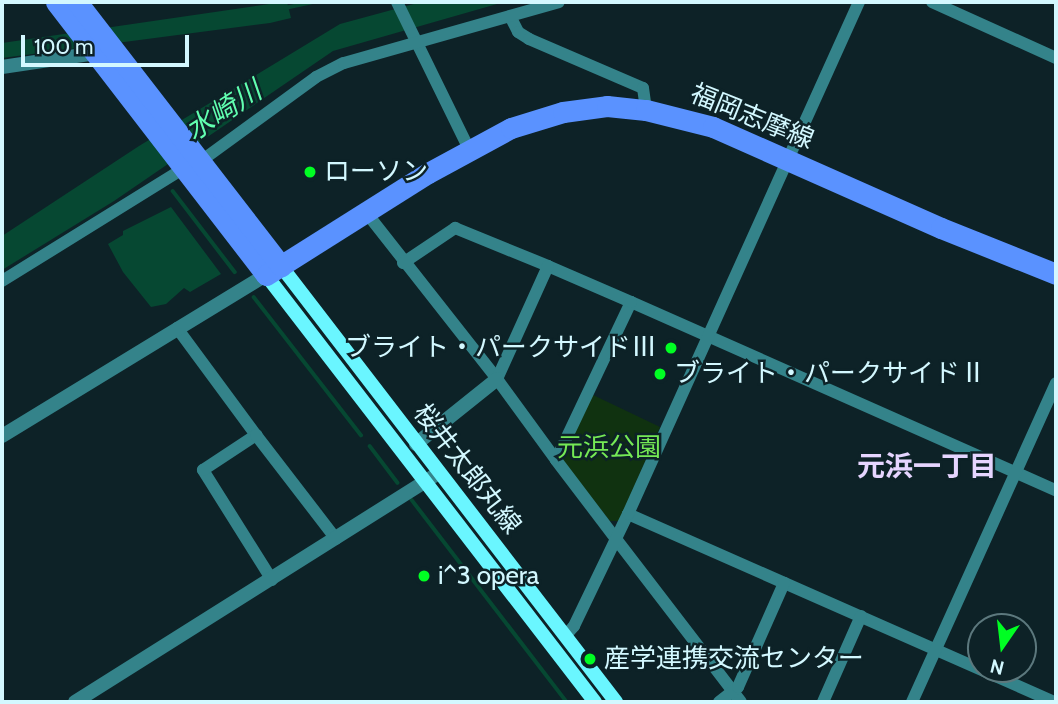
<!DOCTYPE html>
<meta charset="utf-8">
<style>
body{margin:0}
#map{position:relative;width:1058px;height:704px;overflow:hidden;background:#0d2227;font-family:Cabin,"Noto Sans JP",sans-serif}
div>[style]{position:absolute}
.green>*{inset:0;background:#103210}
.water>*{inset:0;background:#064832}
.stream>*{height:3.5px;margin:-1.75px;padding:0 1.75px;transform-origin:1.75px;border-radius:1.75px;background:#064832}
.minor>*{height:12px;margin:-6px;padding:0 6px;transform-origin:6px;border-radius:6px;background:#34838a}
.tertiary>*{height:14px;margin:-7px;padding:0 7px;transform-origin:7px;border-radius:7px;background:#34838a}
.secondary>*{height:14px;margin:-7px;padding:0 7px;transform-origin:7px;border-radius:7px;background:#6af6ff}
.primary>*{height:21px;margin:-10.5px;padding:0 10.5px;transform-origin:10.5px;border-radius:10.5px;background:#5a92ff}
.dots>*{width:19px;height:19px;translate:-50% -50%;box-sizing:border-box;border:4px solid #0d2227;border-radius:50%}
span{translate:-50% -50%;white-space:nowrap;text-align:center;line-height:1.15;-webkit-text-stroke:5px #0d2227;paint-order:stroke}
.street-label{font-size:26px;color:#d3f8ff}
.poi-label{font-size:26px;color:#d3f8ff}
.left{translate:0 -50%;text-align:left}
.right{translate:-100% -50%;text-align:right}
.park-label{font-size:26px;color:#75e955}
.water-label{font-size:28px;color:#61ffb0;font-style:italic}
.neighbourhood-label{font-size:28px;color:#e6d5ff;font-weight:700}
.frame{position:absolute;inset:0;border:4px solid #d3f8ff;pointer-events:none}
.north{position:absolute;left:967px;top:613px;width:70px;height:70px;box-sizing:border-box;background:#0d2227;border:2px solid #5c787d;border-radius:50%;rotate:194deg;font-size:19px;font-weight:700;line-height:28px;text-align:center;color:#d3f8ff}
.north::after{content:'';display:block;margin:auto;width:24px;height:32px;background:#00fe23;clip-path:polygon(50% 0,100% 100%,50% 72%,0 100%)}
.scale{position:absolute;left:21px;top:35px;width:168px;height:32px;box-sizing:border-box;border:4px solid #d3f8ff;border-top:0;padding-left:9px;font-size:21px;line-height:24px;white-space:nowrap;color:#d3f8ff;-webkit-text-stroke:5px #0d2227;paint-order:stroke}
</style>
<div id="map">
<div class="green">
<i style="clip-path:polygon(591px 394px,660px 427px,619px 521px,610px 521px,563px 461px)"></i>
</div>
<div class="water">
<i style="clip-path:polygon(283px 2px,287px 2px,291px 18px,270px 23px,2px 58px,2px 43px)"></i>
<i style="clip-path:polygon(421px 2px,504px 2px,333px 51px,114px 201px,2px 270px,2px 236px,139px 146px,340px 24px)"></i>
<i style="clip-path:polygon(171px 207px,221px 274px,190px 292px,184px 288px,166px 304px,151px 307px,123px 272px,108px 244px,123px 235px,123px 231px)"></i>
</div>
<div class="stream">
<i style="left:285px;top:8px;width:29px;rotate:-12deg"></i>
<i style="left:173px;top:191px;width:102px;rotate:52.6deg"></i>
<i style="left:254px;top:297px;width:175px;rotate:52.2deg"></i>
<i style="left:370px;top:446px;width:46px;rotate:52.9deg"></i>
<i style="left:412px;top:500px;width:255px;rotate:52.5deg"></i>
</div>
<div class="minor">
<i style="left:397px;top:2px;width:164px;rotate:63.9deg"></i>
<i style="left:932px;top:2px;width:136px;rotate:24.3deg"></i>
<i style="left:510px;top:16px;width:18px;rotate:63deg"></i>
<i style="left:518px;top:32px;width:13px;rotate:32deg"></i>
<i style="left:529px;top:39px;width:124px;rotate:23.3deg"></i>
<i style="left:643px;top:88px;width:22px;rotate:82deg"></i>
<i style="left:201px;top:161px;width:142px;rotate:-36.1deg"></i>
<i style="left:316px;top:77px;width:31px;rotate:-27deg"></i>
<i style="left:344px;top:63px;width:223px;rotate:-15.8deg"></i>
<i style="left:365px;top:211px;width:214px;rotate:51.8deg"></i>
<i style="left:403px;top:263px;width:63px;rotate:-33.9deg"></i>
<i style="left:455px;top:228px;width:100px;rotate:22.2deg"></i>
<i style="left:2px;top:281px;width:214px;rotate:-31.8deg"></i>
<i style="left:631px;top:302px;width:465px;rotate:23.9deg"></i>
<i style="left:177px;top:328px;width:133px;rotate:53.6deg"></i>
<i style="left:556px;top:460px;width:175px;rotate:-64.6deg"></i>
<i style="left:631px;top:302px;width:90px;rotate:-156.6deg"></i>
<i style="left:548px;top:266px;width:124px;rotate:114.3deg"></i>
<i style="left:497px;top:379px;width:100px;rotate:53.9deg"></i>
<i style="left:556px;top:460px;width:99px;rotate:52.8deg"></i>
<i style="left:616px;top:539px;width:205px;rotate:52.5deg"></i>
<i style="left:628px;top:514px;width:467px;rotate:23.8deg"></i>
<i style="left:272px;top:580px;width:130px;rotate:-122.1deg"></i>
<i style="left:203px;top:470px;width:64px;rotate:-33.4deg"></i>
<i style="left:256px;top:435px;width:131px;rotate:52.4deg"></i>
<i style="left:566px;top:635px;width:12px;rotate:-48deg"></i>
<i style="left:574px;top:626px;width:124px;rotate:-64.3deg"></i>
<i style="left:628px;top:514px;width:562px;rotate:-65.72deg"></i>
<i style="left:719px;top:702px;width:24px;rotate:-38deg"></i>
<i style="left:738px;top:687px;width:114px;rotate:-66.1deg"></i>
<i style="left:823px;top:702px;width:94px;rotate:-66.2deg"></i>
<i style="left:912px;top:702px;width:350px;rotate:-65.7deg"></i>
</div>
<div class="tertiary">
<i style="left:2px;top:67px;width:95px;rotate:-8.5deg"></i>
<i style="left:2px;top:436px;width:309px;rotate:-31.4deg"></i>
<i style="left:416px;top:444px;width:104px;rotate:-38.7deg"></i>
<i style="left:75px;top:702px;width:429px;rotate:-32.2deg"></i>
</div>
<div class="secondary">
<i style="left:281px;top:266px;width:550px;rotate:52.46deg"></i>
<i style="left:266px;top:275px;width:539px;rotate:52.39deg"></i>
</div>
<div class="primary">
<i style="left:56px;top:2px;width:344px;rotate:52.4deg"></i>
<i style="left:266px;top:275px;width:191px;rotate:-32.2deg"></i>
<i style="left:428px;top:173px;width:94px;rotate:-28.5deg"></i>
<i style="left:511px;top:128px;width:54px;rotate:-17.1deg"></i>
<i style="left:563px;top:112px;width:44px;rotate:-7.8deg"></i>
<i style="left:607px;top:106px;width:39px;rotate:6deg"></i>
<i style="left:646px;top:110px;width:69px;rotate:14.2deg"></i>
<i style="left:713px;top:127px;width:249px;rotate:23.9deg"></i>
<i style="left:941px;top:228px;width:124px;rotate:21.8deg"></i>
<i style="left:77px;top:2px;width:334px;rotate:52.3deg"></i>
</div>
<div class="dots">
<i style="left:310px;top:172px;background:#00fe23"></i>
<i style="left:671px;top:348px;background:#00fe23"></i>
<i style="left:660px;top:374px;background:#00fe23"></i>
<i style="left:424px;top:576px;background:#00fe23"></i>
<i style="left:590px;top:659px;background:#00fe23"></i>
</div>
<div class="street-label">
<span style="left:752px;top:117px;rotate:22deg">福岡志摩線</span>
<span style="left:467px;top:469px;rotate:52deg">桜井太郎丸線</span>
</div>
<div class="poi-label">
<span class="left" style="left:324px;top:172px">ローソン</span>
<span class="right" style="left:657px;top:348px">ブライト・パークサイドⅢ</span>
<span class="left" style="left:674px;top:374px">ブライト・パークサイドⅡ</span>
<span class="left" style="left:438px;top:576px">i^3 opera</span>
<span class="left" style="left:604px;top:659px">産学連携交流センター</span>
</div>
<div class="park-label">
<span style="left:609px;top:448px">元浜公園</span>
</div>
<div class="water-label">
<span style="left:223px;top:110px;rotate:-33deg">水崎川</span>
</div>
<div class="neighbourhood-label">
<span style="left:927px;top:466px">元浜一丁目</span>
</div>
<div class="frame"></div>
<div class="north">N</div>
<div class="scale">100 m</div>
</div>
